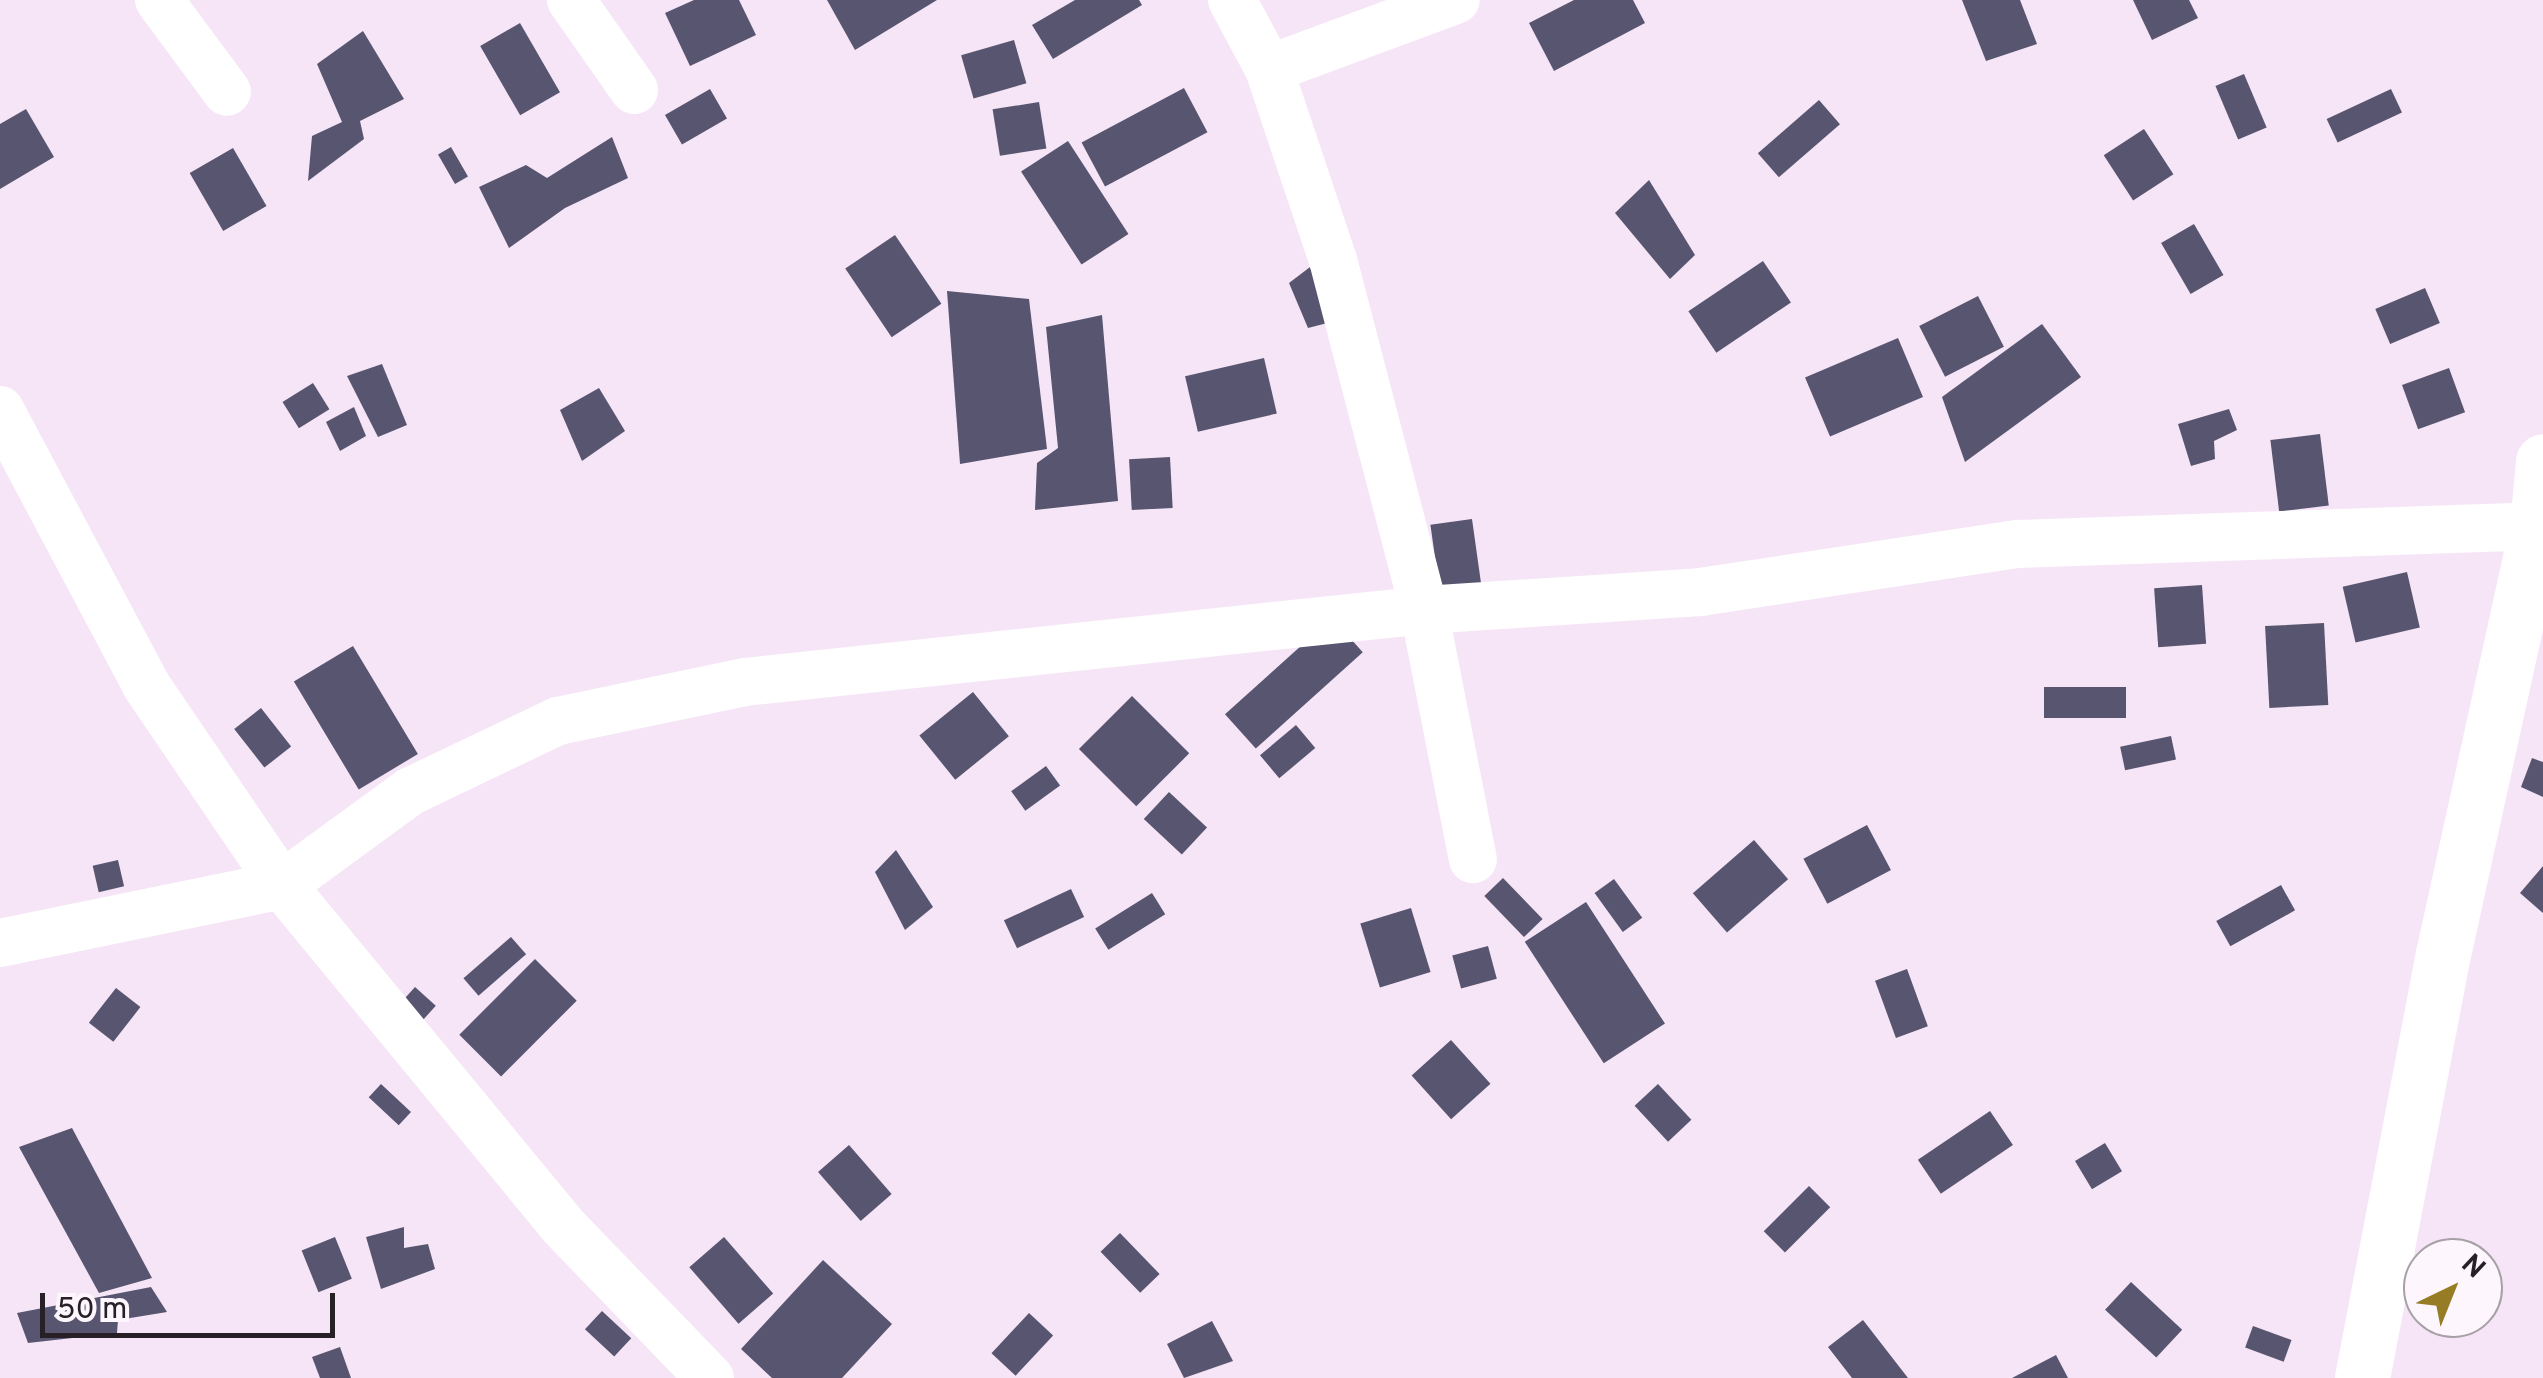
<!DOCTYPE html>
<style>
body{margin:0}
#map{position:relative;width:2543px;height:1378px;overflow:hidden;background:#f6e5f6;font-family:Overpass,sans-serif}
div>[style]{position:absolute}
.building>*{inset:0;background:#585570;transform-origin:0 0}
.street>*{height:48px;margin:-24px;padding:0 24px;transform-origin:24px;border-radius:24px;background:#fff}
.secondary>*{height:55px;margin:-27.5px;padding:0 27.5px;transform-origin:27.5px;border-radius:27.5px;background:#fff}
span{translate:-50% -50%;white-space:nowrap;text-align:center;line-height:1.15;-webkit-text-stroke:10px #fdf6fd;paint-order:stroke}
.north{position:absolute;left:2403px;top:1238px;width:100px;height:100px;box-sizing:border-box;background:#fdf6fd;border:2px solid #a7a1a7;border-radius:50%;rotate:43deg;font-size:28px;font-weight:700;line-height:40px;text-align:center;color:#272127}
.north::after{content:'';display:block;margin:auto;width:35px;height:45px;background:#967d25;clip-path:polygon(50% 0,100% 100%,50% 72%,0 100%)}
.scale{position:absolute;left:40px;top:1293px;width:295px;height:45px;box-sizing:border-box;border:5px solid #272127;border-top:0;padding-left:12px;font-size:30px;line-height:35px;white-space:nowrap;color:#272127;-webkit-text-stroke:8px #fdf6fd;paint-order:stroke}
</style>
<div id="map">
<div class="building">
<i style="clip-path:polygon(694px 0,739px 0,756px 35px,690px 66px,665px 13px)"></i>
<i style="clip-path:polygon(827px 0,937px 0,855px 50px)"></i>
<i style="clip-path:polygon(1075px 0,1139px 0,1142px 5px,1053px 59px,1032px 25px)"></i>
<i style="clip-path:polygon(1574px 0,1633px 0,1645px 23px,1554px 71px,1529px 23px)"></i>
<i style="clip-path:polygon(1962px 0,2020px 0,2037px 44px,1986px 61px)"></i>
<i style="clip-path:polygon(2133px 0,2189px 0,2198px 18px,2152px 40px)"></i>
<i style="left:520px;top:23px;width:80px;height:46px;rotate:60deg"></i>
<i style="clip-path:polygon(363px 31px,404px 99px,360px 121px,364px 139px,308px 181px,312px 136px,342px 122px,317px 64px)"></i>
<i style="left:1014px;top:40px;width:45px;height:55px;rotate:74deg"></i>
<i style="left:2244px;top:74px;width:58px;height:31px;rotate:67deg"></i>
<i style="left:1184px;top:88px;width:50px;height:116px;rotate:62deg"></i>
<i style="left:710px;top:89px;width:34px;height:52px;rotate:60deg"></i>
<i style="left:2391px;top:89px;width:26px;height:71px;rotate:65deg"></i>
<i style="left:1819px;top:100px;width:32px;height:81px;rotate:49deg"></i>
<i style="left:1039px;top:102px;width:47px;height:47px;rotate:81deg"></i>
<i style="clip-path:polygon(26px 109px,54px 157px,0 189px,0 124px)"></i>
<i style="left:2144px;top:129px;width:54px;height:48px;rotate:57deg"></i>
<i style="clip-path:polygon(612px 137px,628px 178px,565px 208px,509px 248px,479px 187px,526px 165px,547px 178px)"></i>
<i style="left:1068px;top:141px;width:111px;height:56px;rotate:57deg"></i>
<i style="left:451px;top:147px;width:34px;height:15px;rotate:60deg"></i>
<i style="left:233px;top:148px;width:67px;height:50px;rotate:60deg"></i>
<i style="clip-path:polygon(1649px 180px,1695px 255px,1670px 279px,1615px 213px)"></i>
<i style="left:2194px;top:224px;width:59px;height:38px;rotate:60deg"></i>
<i style="left:895px;top:235px;width:83px;height:60px;rotate:56deg"></i>
<i style="clip-path:polygon(1318px 261px,1343px 319px,1308px 328px,1289px 283px)"></i>
<i style="left:1763px;top:261px;width:50px;height:90px;rotate:56deg"></i>
<i style="left:2425px;top:288px;width:38px;height:54px;rotate:67deg"></i>
<i style="clip-path:polygon(947px 291px,1029px 299px,1047px 449px,960px 464px)"></i>
<i style="left:1978px;top:296px;width:57px;height:66px;rotate:63deg"></i>
<i style="clip-path:polygon(1102px 315px,1118px 501px,1035px 510px,1037px 463px,1058px 448px,1046px 327px)"></i>
<i style="clip-path:polygon(2042px 324px,2081px 377px,1965px 462px,1942px 397px)"></i>
<i style="left:1898px;top:338px;width:64px;height:101px;rotate:67deg"></i>
<i style="left:1264px;top:358px;width:57px;height:81px;rotate:77deg"></i>
<i style="clip-path:polygon(382px 364px,407px 425px,378px 437px,347px 376px)"></i>
<i style="left:2449px;top:368px;width:47px;height:50px;rotate:70deg"></i>
<i style="left:313px;top:383px;width:31px;height:36px;rotate:58deg"></i>
<i style="clip-path:polygon(599px 388px,625px 431px,582px 461px,560px 410px)"></i>
<i style="clip-path:polygon(354px 407px,366px 436px,340px 451px,326px 422px)"></i>
<i style="clip-path:polygon(2229px 409px,2237px 430px,2214px 441px,2215px 459px,2191px 466px,2178px 424px)"></i>
<i style="left:2320px;top:434px;width:72px;height:50px;rotate:83deg"></i>
<i style="left:1170px;top:457px;width:51px;height:41px;rotate:87deg"></i>
<i style="left:1472px;top:519px;width:84px;height:42px;rotate:82deg"></i>
<i style="left:2407px;top:572px;width:57px;height:66px;rotate:77deg"></i>
<i style="left:2202px;top:585px;width:59px;height:48px;rotate:86deg"></i>
<i style="left:1332px;top:618px;width:46px;height:144px;rotate:48deg"></i>
<i style="left:2324px;top:623px;width:82px;height:59px;rotate:87deg"></i>
<i style="left:353px;top:646px;width:126px;height:69px;rotate:59deg"></i>
<i style="left:2044px;top:687px;width:82px;height:31px"></i>
<i style="left:973px;top:692px;width:57px;height:69px;rotate:51deg"></i>
<i style="left:1132px;top:696px;width:81px;height:75px;rotate:45deg"></i>
<i style="left:261px;top:708px;width:49px;height:34px;rotate:52deg"></i>
<i style="left:1296px;top:725px;width:30px;height:47px;rotate:50deg"></i>
<i style="left:2171px;top:736px;width:24px;height:52px;rotate:78deg"></i>
<i style="clip-path:polygon(2532px 758px,2543px 762px,2543px 797px,2521px 787px)"></i>
<i style="left:1046px;top:766px;width:24px;height:43px;rotate:54deg"></i>
<i style="left:1169px;top:792px;width:52px;height:37px;rotate:43deg"></i>
<i style="left:1867px;top:825px;width:51px;height:72px;rotate:62deg"></i>
<i style="left:1754px;top:840px;width:52px;height:81px;rotate:49deg"></i>
<i style="clip-path:polygon(896px 850px,933px 907px,905px 930px,875px 872px)"></i>
<i style="left:118px;top:860px;width:27px;height:26px;rotate:77deg"></i>
<i style="clip-path:polygon(2543px 866px,2543px 913px,2520px 893px)"></i>
<i style="left:1503px;top:878px;width:57px;height:26px;rotate:46deg"></i>
<i style="left:1614px;top:879px;width:48px;height:24px;rotate:54deg"></i>
<i style="left:2281px;top:885px;width:29px;height:74px;rotate:61deg"></i>
<i style="left:1071px;top:889px;width:31px;height:74px;rotate:65deg"></i>
<i style="left:1152px;top:893px;width:25px;height:67px;rotate:58deg"></i>
<i style="left:1586px;top:902px;width:145px;height:73px;rotate:57deg"></i>
<i style="left:1411px;top:908px;width:67px;height:53px;rotate:73deg"></i>
<i style="left:511px;top:937px;width:23px;height:63px;rotate:49deg"></i>
<i style="left:1488px;top:946px;width:34px;height:37px;rotate:75deg"></i>
<i style="left:535px;top:959px;width:59px;height:107px;rotate:45deg"></i>
<i style="left:1907px;top:969px;width:61px;height:34px;rotate:70deg"></i>
<i style="left:415px;top:987px;width:28px;height:25px;rotate:42deg"></i>
<i style="left:116px;top:988px;width:31px;height:44px;rotate:38deg"></i>
<i style="left:1451px;top:1040px;width:59px;height:53px;rotate:48deg"></i>
<i style="left:381px;top:1084px;width:41px;height:18px;rotate:43deg"></i>
<i style="left:1658px;top:1084px;width:49px;height:32px;rotate:47deg"></i>
<i style="left:1990px;top:1111px;width:41px;height:87px;rotate:56deg"></i>
<i style="clip-path:polygon(72px 1128px,152px 1278px,99px 1293px,19px 1147px)"></i>
<i style="left:2105px;top:1143px;width:33px;height:35px;rotate:59deg"></i>
<i style="left:849px;top:1145px;width:65px;height:41px;rotate:49deg"></i>
<i style="left:1809px;top:1186px;width:30px;height:64px;rotate:45deg"></i>
<i style="clip-path:polygon(404px 1227px,404px 1248px,428px 1244px,435px 1269px,381px 1289px,366px 1237px)"></i>
<i style="left:1120px;top:1233px;width:57px;height:27px;rotate:46deg"></i>
<i style="left:335px;top:1237px;width:45px;height:36px;rotate:68deg"></i>
<i style="left:724px;top:1237px;width:75px;height:46px;rotate:49deg"></i>
<i style="clip-path:polygon(823px 1260px,892px 1324px,842px 1378px,772px 1378px,741px 1349px)"></i>
<i style="left:2131px;top:1282px;width:70px;height:38px;rotate:43deg"></i>
<i style="clip-path:polygon(151px 1287px,167px 1312px,118px 1320px,117px 1333px,28px 1343px,17px 1313px)"></i>
<i style="left:602px;top:1311px;width:40px;height:25px;rotate:43deg"></i>
<i style="left:1029px;top:1313px;width:33px;height:55px;rotate:43deg"></i>
<i style="clip-path:polygon(1863px 1320px,1908px 1378px,1852px 1378px,1828px 1347px)"></i>
<i style="clip-path:polygon(1212px 1321px,1233px 1361px,1184px 1378px,1167px 1344px)"></i>
<i style="left:2253px;top:1326px;width:41px;height:23px;rotate:20deg"></i>
<i style="clip-path:polygon(340px 1347px,351px 1378px,320px 1378px,312px 1357px)"></i>
<i style="clip-path:polygon(2056px 1355px,2068px 1378px,2012px 1378px)"></i>
</div>
<div class="street">
<i style="left:159px;top:0;width:114px;rotate:53.5deg"></i>
<i style="left:571px;top:0;width:110px;rotate:55deg"></i>
<i style="left:1232px;top:0;width:78px;rotate:61.8deg"></i>
<i style="left:1269px;top:69px;width:201px;rotate:71.5deg"></i>
<i style="left:1333px;top:260px;width:362px;rotate:75.4deg"></i>
<i style="left:1424px;top:610px;width:254px;rotate:78.9deg"></i>
<i style="left:1269px;top:69px;width:199px;rotate:-20.3deg"></i>
<i style="left:0;top:410px;width:311px;rotate:62deg"></i>
<i style="left:146px;top:685px;width:242px;rotate:55.8deg"></i>
<i style="left:282px;top:885px;width:440px;rotate:50.5deg"></i>
<i style="left:562px;top:1225px;width:213px;rotate:46deg"></i>
<i style="left:0;top:943px;width:288px;rotate:-11.6deg"></i>
<i style="left:282px;top:885px;width:160px;rotate:-36.1deg"></i>
<i style="left:411px;top:791px;width:163px;rotate:-25.5deg"></i>
<i style="left:558px;top:721px;width:191px;rotate:-11.8deg"></i>
<i style="left:745px;top:682px;width:683px;rotate:-6.05deg"></i>
<i style="left:1424px;top:610px;width:277px;rotate:-3.7deg"></i>
<i style="left:1700px;top:592px;width:322px;rotate:-8.6deg"></i>
<i style="left:2018px;top:544px;width:525px;rotate:-1.96deg"></i>
</div>
<div class="secondary">
<i style="left:2362px;top:1378px;width:432px;rotate:-79.2deg"></i>
<i style="left:2443px;top:954px;width:437px;rotate:-77.6deg"></i>
<i style="left:2537px;top:527px;width:66px;rotate:-84.8deg"></i>
</div>
<div class="north">N</div>
<div class="scale">50 m</div>
</div>
